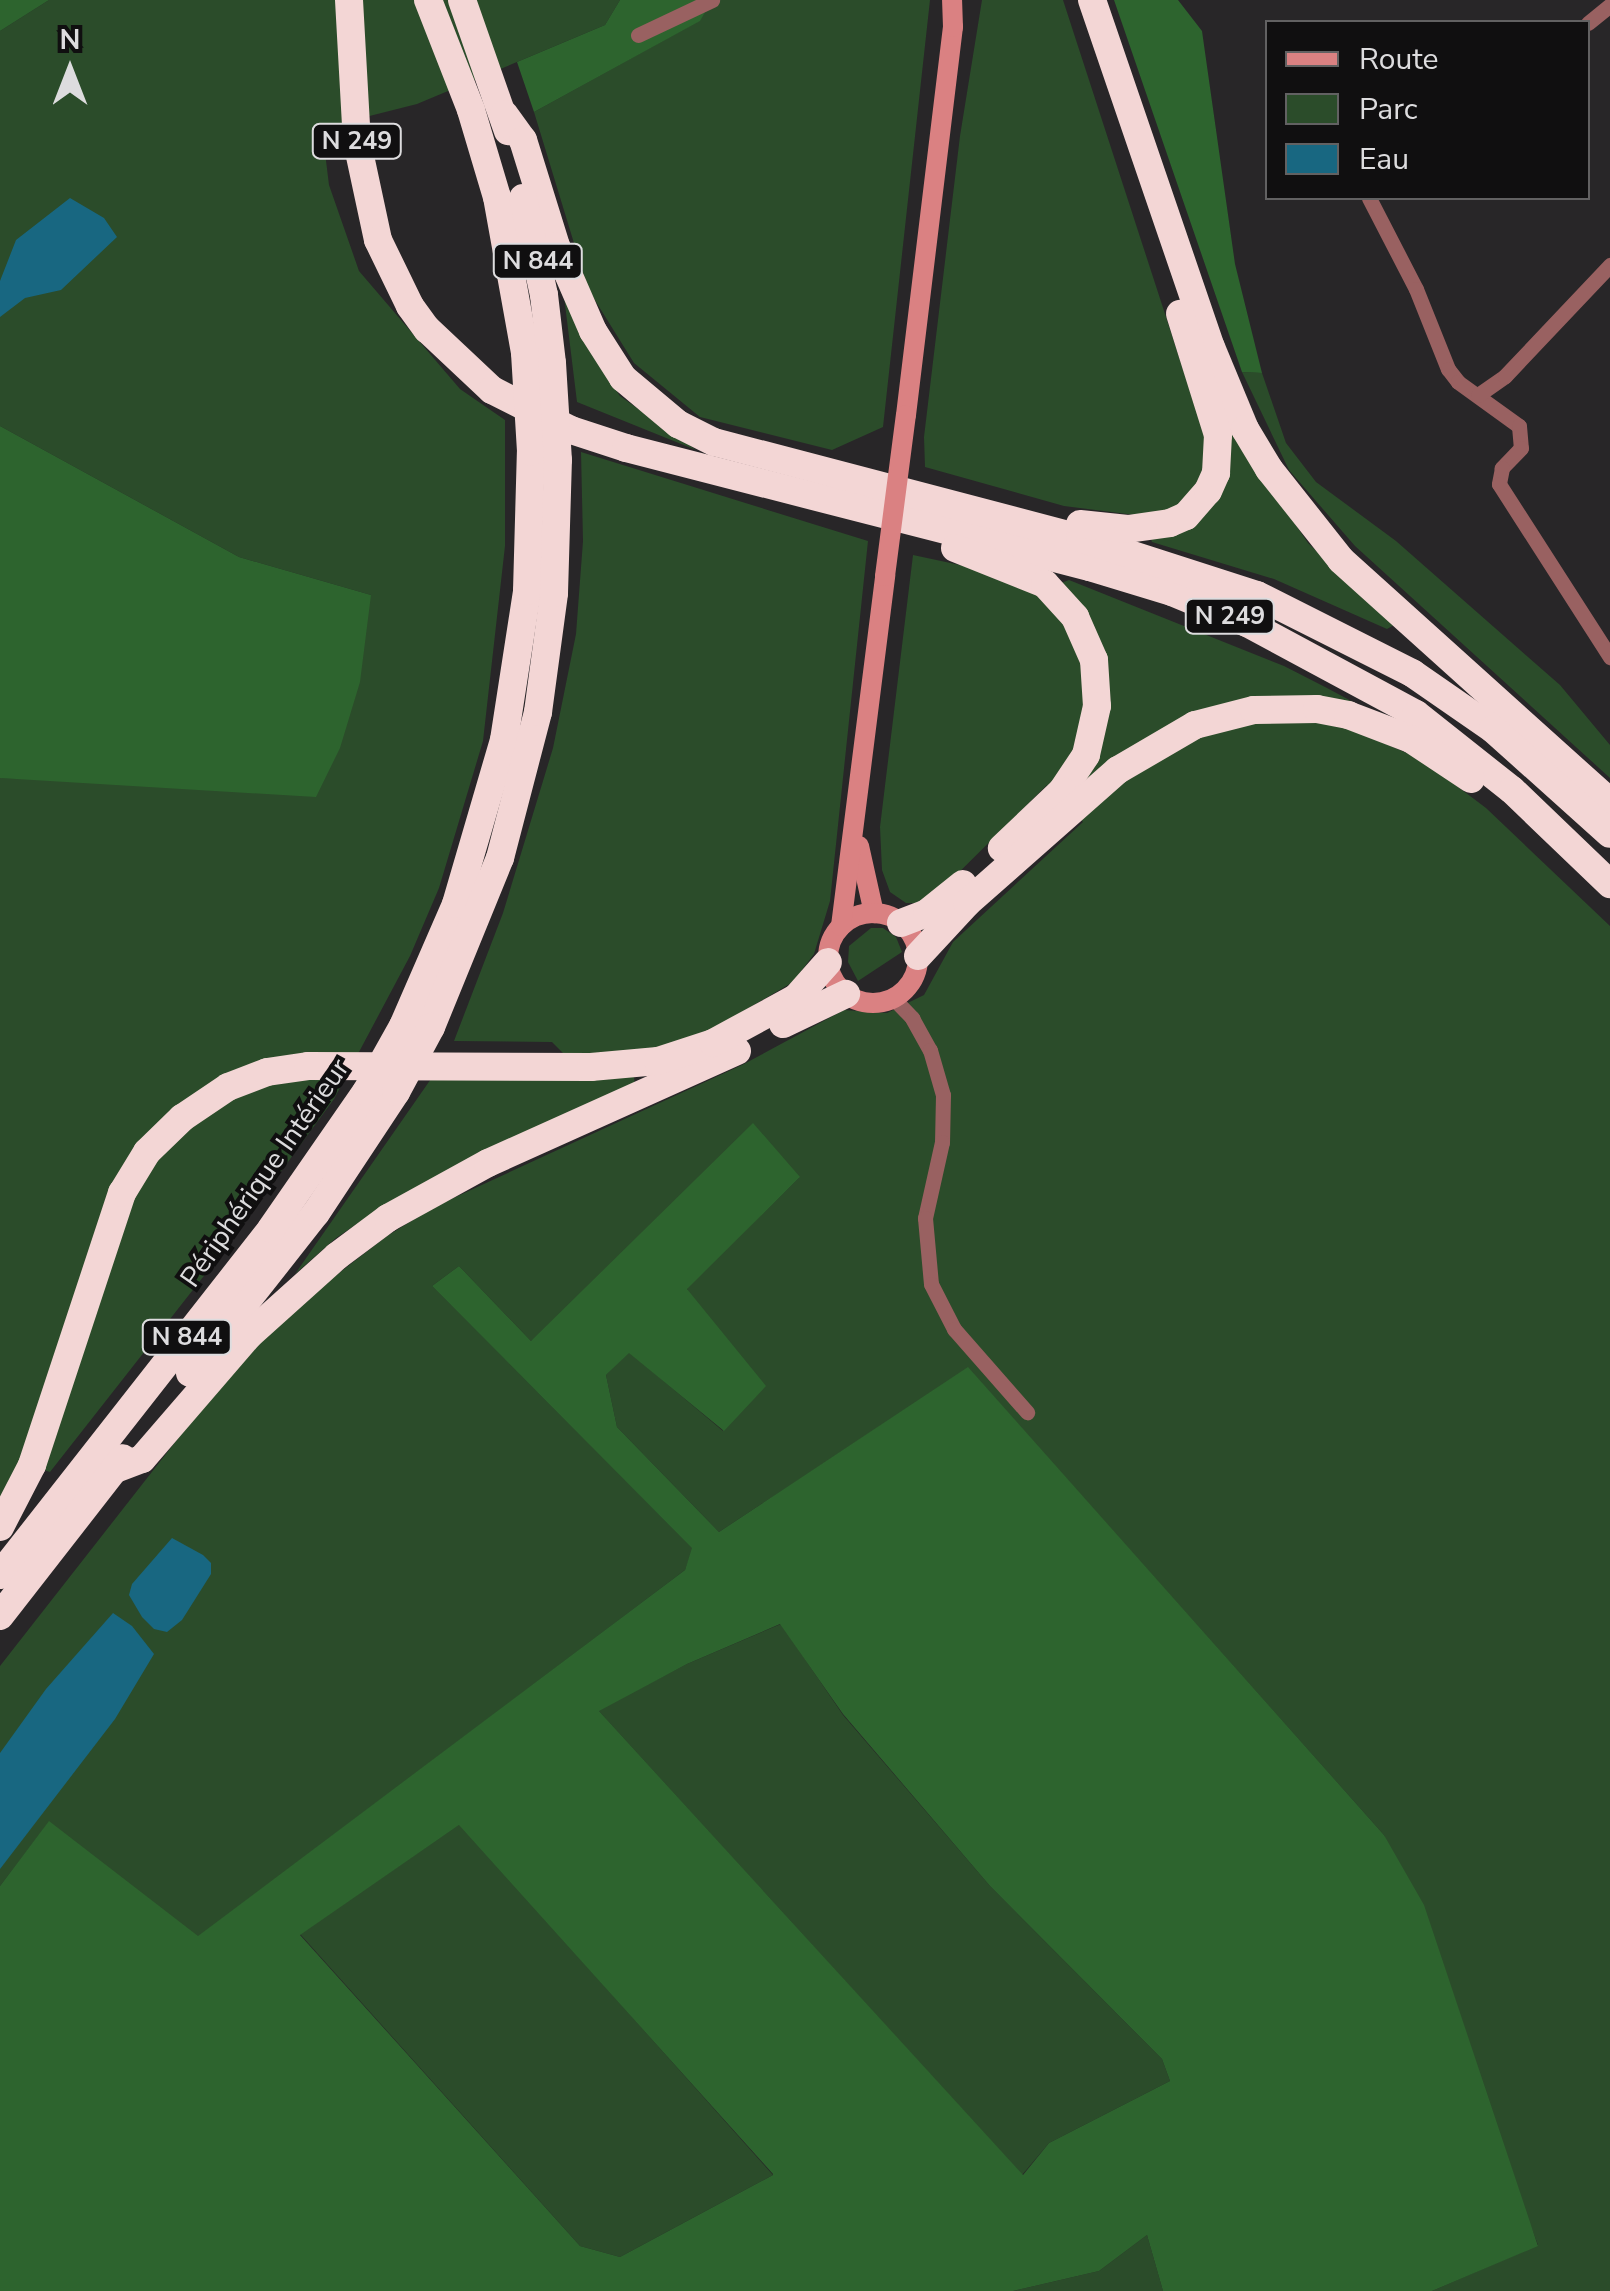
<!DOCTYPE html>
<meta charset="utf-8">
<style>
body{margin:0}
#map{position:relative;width:1610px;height:2291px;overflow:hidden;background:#282628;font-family:"Nunito Sans",sans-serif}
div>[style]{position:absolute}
.green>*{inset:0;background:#2b4c2a}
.forest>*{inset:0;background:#2d642e}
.water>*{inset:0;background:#186781}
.street>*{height:15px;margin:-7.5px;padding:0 7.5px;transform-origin:7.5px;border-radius:7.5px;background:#996161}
.secondary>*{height:20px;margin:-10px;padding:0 10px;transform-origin:10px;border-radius:10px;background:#da8182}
.secondary>.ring{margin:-10px;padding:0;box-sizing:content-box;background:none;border:20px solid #da8182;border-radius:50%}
.highway>*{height:28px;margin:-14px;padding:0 14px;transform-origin:14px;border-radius:14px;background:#f3d6d5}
.secondary-bridge>*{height:20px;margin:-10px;padding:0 10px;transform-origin:10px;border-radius:10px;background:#da8182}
.highway-bridge>*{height:28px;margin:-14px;padding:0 14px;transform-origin:14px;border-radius:14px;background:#f3d6d5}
span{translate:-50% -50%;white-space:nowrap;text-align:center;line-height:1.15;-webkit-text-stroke:8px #100f10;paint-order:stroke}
.shield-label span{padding:2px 8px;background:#100f10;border:2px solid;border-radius:8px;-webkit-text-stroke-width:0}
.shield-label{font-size:25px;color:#dddcde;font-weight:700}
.street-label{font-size:28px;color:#dddcde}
.legend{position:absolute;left:1265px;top:20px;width:325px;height:180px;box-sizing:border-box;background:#100f10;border:2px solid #626162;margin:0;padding:12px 18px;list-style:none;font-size:30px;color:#dddcde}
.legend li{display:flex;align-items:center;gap:20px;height:50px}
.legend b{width:50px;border:2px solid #626162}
.north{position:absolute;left:20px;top:20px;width:100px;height:100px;-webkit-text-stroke:8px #100f10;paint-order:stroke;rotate:0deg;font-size:28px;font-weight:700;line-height:40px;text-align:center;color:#dddcde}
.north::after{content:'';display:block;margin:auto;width:35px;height:45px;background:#dddcde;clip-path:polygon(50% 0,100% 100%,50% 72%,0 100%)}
</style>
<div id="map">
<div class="green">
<i style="clip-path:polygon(49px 0,620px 0,605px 25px,417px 104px,322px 128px,329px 185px,359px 271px,460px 389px,505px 420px,505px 546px,483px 741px,439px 888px,410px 956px,334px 1099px,214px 1263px,50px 1472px,21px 1463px,0 1505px,0 778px,72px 779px,371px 595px,239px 557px,0 426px,0 31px)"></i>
<i style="clip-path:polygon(712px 0,930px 0,883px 427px,832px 450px,700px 417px,634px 363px,588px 289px,534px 112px,699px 21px)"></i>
<i style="clip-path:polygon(982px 0,1063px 0,1192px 397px,1232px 431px,1308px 543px,1394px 625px,1387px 629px,1274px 579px,1152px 542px,1143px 516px,1064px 506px,925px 467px,924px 437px,960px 136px)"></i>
<i style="clip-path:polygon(563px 288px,594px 357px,620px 396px,696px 450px,577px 402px)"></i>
<i style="clip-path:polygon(1242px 372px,1262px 373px,1286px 443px,1316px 482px,1396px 541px,1560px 685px,1610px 745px,1610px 778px,1355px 546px,1289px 470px)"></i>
<i style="clip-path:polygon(581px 452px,868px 541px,830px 901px,814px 954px,793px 982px,713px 1029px,676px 1044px,624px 1057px,567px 1057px,552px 1042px,454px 1041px,503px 913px,553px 748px,576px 634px,583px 541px)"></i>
<i style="clip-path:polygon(913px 555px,1002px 574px,1037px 592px,1069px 580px,1284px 666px,1327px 688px,1355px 703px,1355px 731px,1421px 759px,1486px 808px,1610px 926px,1610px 2291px,1432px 2291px,1538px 2245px,1384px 1835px,968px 1368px,719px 1532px,617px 1427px,606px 1375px,629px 1352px,723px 1431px,687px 1288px,800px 1177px,531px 1341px,459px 1266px,432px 1286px,693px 1548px,685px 1570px,198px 1937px,49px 1822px,0 1886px,0 1666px,216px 1390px,267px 1336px,304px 1300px,387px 1236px,436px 1206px,742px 1065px,844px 1010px,887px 1013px,924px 995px,953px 942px,1083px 822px,1047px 785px,928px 903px,906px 903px,890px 892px,882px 870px,880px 827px)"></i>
<i style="clip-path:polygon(871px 928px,883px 928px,896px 937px,902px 952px,858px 981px,848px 962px,849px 946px)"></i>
<i style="clip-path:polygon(433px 1076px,634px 1077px,635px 1085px,391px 1201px,336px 1238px,295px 1274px)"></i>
<i style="clip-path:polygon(781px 1624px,843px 1715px,990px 1886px,1162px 2059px,1170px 2081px,1049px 2143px,1022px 2175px,598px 1710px,687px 1664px)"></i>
<i style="clip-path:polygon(460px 1824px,773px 2175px,620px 2257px,580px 2246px,300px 1934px)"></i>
<i style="clip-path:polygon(1147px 2235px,1163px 2291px,1013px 2291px,1099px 2271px)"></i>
</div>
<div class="forest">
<i style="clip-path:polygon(0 0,49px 0,0 31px)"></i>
<i style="clip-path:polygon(620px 0,712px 0,700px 21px,534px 112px,517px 62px,605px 25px)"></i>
<i style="clip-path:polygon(1114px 0,1178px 0,1202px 31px,1235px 264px,1262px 373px,1242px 372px)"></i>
<i style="clip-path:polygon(0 426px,239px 557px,371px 595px,360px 682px,340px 748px,316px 797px,0 778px)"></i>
<i style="clip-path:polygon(evenodd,753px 1123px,800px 1177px,687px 1289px,766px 1386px,724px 1431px,629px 1353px,606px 1375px,617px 1427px,719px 1532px,968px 1367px,1384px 1835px,1424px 1905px,1538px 2246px,1432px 2291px,1163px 2291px,1147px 2235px,1099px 2271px,1013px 2291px,0 2291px,0 1886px,49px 1821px,198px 1936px,685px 1570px,692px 1548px,432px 1286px,459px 1266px,531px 1341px,753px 1123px,780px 1624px,843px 1714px,990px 1886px,1162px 2059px,1170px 2081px,1049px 2143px,1023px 2175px,599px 1711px,687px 1664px,780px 1624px,753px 1123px,459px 1825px,773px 2174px,773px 2175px,620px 2257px,580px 2246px,300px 1935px,459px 1825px)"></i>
</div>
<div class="water">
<i style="clip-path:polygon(70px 198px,104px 218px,117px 237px,61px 290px,25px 298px,0 317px,0 281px,16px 240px)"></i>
<i style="clip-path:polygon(172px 1538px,203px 1555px,211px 1563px,211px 1574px,182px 1620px,167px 1632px,154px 1629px,142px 1617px,129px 1595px,132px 1584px)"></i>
<i style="clip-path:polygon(113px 1613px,132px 1626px,154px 1654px,115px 1719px,0 1869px,0 1753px,46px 1689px)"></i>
</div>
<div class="street">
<i style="left:1588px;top:23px;width:28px;rotate:-39deg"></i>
<i style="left:638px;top:35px;width:82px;rotate:-25.3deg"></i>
<i style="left:1369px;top:198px;width:102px;rotate:62.7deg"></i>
<i style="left:1416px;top:289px;width:86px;rotate:68.2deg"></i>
<i style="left:1448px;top:369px;width:16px;rotate:52deg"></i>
<i style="left:1458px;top:382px;width:75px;rotate:35.8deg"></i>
<i style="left:1519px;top:426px;width:22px;rotate:85deg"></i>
<i style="left:1521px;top:448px;width:28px;rotate:134deg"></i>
<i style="left:1502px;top:468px;width:16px;rotate:101deg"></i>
<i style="left:1499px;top:484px;width:206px;rotate:57.3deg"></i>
<i style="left:1478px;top:395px;width:33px;rotate:-35deg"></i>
<i style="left:1505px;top:376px;width:153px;rotate:-46.6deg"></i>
<i style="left:893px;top:998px;width:28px;rotate:46deg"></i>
<i style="left:912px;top:1018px;width:37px;rotate:61deg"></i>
<i style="left:930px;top:1050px;width:47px;rotate:73.9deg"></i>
<i style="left:943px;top:1095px;width:47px;rotate:91.2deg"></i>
<i style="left:942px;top:1142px;width:78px;rotate:102.6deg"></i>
<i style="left:925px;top:1218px;width:66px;rotate:84.8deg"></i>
<i style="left:931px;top:1284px;width:51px;rotate:62.9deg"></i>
<i style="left:954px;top:1329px;width:111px;rotate:48.7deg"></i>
</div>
<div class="secondary">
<i style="left:906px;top:415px;width:391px;rotate:-83.1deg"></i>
<i style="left:953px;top:27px;width:27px;rotate:-92deg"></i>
<i style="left:859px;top:846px;width:69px;rotate:77.4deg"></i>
<i class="ring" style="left:828px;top:913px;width:70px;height:70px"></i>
<i style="left:841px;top:926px;width:353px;rotate:-82.8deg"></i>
</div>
<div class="highway">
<i style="left:349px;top:0;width:142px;rotate:86.8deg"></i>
<i style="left:357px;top:142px;width:100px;rotate:77.9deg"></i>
<i style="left:378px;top:240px;width:73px;rotate:64.1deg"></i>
<i style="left:410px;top:306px;width:29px;rotate:54deg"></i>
<i style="left:427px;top:329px;width:89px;rotate:43.2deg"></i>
<i style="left:492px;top:390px;width:89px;rotate:26.9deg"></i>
<i style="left:571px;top:430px;width:58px;rotate:18.1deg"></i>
<i style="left:626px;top:448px;width:479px;rotate:14.4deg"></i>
<i style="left:1090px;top:567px;width:86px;rotate:17deg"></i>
<i style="left:1172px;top:592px;width:81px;rotate:22.5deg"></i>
<i style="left:1247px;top:623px;width:192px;rotate:28.3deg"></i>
<i style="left:1416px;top:714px;width:122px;rotate:38.4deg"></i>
<i style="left:1512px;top:790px;width:136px;rotate:43.8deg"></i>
<i style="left:428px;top:0;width:118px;rotate:68.6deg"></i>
<i style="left:471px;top:110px;width:91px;rotate:73.4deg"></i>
<i style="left:497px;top:197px;width:158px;rotate:79.8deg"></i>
<i style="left:462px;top:0;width:139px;rotate:70.7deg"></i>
<i style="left:1092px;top:0;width:367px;rotate:71.1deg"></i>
<i style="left:1211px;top:347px;width:89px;rotate:67.5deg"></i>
<i style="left:1245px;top:429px;width:47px;rotate:59deg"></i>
<i style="left:1269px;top:469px;width:116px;rotate:51.6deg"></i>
<i style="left:1341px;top:560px;width:362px;rotate:42deg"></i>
<i style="left:504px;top:114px;width:32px;rotate:54deg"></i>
<i style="left:523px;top:140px;width:111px;rotate:72.7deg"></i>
<i style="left:556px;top:246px;width:93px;rotate:66.5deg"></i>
<i style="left:593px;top:331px;width:56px;rotate:57.4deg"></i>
<i style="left:623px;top:378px;width:72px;rotate:39.9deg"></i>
<i style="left:678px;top:424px;width:40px;rotate:26.6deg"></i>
<i style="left:714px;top:442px;width:378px;rotate:14.7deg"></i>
<i style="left:1080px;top:538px;width:186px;rotate:17.9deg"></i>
<i style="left:1257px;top:595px;width:174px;rotate:26.7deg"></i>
<i style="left:1412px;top:673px;width:98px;rotate:34.7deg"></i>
<i style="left:1493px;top:729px;width:157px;rotate:41.9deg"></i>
<i style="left:523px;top:198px;width:99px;rotate:77.8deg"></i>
<i style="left:544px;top:295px;width:68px;rotate:83.3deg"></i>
<i style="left:1080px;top:524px;width:48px;rotate:5.9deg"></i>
<i style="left:1128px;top:529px;width:42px;rotate:-8.1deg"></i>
<i style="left:1170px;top:523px;width:17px;rotate:-24deg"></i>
<i style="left:1186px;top:516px;width:33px;rotate:-49deg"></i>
<i style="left:1208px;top:491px;width:20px;rotate:-66deg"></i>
<i style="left:1216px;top:473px;width:38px;rotate:-87deg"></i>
<i style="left:1218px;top:435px;width:127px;rotate:-107.4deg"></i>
<i style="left:955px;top:548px;width:97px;rotate:21.8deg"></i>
<i style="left:1045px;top:584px;width:45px;rotate:47.7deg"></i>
<i style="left:1075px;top:617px;width:47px;rotate:66.2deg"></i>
<i style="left:1094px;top:660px;width:46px;rotate:86.3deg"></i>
<i style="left:1097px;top:706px;width:50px;rotate:102.7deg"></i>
<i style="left:1086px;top:755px;width:43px;rotate:123.7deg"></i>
<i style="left:1062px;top:791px;width:83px;rotate:136.5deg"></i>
<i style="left:901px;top:923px;width:28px;rotate:-21deg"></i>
<i style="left:927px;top:913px;width:46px;rotate:-38.9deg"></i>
<i style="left:918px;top:956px;width:72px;rotate:-47.2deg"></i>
<i style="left:967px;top:903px;width:201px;rotate:-41.4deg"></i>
<i style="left:1118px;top:770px;width:89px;rotate:-30.3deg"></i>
<i style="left:1195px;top:725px;width:61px;rotate:-14.3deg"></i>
<i style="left:1254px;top:710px;width:63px;rotate:-0.9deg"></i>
<i style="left:1317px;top:709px;width:32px;rotate:11deg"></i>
<i style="left:1348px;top:715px;width:67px;rotate:20.9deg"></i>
<i style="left:1411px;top:739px;width:72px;rotate:33.7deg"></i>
<i style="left:783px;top:1024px;width:70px;rotate:-25.5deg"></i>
<i style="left:403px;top:1026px;width:133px;rotate:-66.5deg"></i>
<i style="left:456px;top:904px;width:171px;rotate:-73.7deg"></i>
<i style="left:504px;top:740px;width:151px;rotate:-81.2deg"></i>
<i style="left:527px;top:591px;width:139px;rotate:-88.4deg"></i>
<i style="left:431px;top:1027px;width:183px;rotate:-67.8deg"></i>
<i style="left:500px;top:858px;width:151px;rotate:-75.4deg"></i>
<i style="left:538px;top:712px;width:120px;rotate:-82.3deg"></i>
<i style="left:554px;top:593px;width:133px;rotate:-88.3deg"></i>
<i style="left:190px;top:1373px;width:204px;rotate:-51.8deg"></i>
<i style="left:316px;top:1213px;width:145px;rotate:-56.5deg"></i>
<i style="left:113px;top:1470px;width:31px;rotate:-21deg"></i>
<i style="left:142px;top:1459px;width:164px;rotate:-49.2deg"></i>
<i style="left:249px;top:1335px;width:118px;rotate:-41.9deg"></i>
<i style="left:337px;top:1256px;width:64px;rotate:-36.7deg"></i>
<i style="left:388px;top:1218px;width:114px;rotate:-28.8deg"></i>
<i style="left:488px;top:1163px;width:273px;rotate:-24.2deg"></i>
<i style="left:0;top:1527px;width:70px;rotate:-62.7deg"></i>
<i style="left:32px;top:1465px;width:287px;rotate:-71.7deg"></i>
<i style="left:122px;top:1193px;width:48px;rotate:-58.6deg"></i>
<i style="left:147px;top:1152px;width:49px;rotate:-44.2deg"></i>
<i style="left:182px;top:1118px;width:55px;rotate:-34deg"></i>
<i style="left:228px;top:1087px;width:42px;rotate:-21deg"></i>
<i style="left:267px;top:1072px;width:41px;rotate:-8.3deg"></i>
<i style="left:308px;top:1066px;width:283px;rotate:0.2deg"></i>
<i style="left:591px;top:1067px;width:67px;rotate:-5.1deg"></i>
<i style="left:658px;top:1061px;width:58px;rotate:-18.1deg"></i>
<i style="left:713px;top:1043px;width:94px;rotate:-28.5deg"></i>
<i style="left:796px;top:998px;width:48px;rotate:-48.4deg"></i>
<i style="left:0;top:1575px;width:439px;rotate:-51.9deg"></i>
<i style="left:271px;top:1229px;width:167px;rotate:-55.3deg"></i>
<i style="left:0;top:1616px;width:200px;rotate:-52.1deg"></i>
</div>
<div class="secondary-bridge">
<i style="left:885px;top:576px;width:162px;rotate:-82.6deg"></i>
</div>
<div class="highway-bridge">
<i style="left:525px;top:353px;width:99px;rotate:86.5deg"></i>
<i style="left:552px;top:363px;width:97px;rotate:86.5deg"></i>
<i style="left:366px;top:1092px;width:76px;rotate:-60.7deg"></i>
<i style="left:396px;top:1092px;width:74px;rotate:-61.7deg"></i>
</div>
<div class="shield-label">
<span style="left:357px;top:141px">N 249</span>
<span style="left:538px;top:261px">N 844</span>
<span style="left:1230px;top:616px">N 249</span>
<span style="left:187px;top:1337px">N 844</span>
</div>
<div class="street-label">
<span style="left:265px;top:1173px;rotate:-55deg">Périphérique Intérieur</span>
</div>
<ul class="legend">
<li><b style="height:12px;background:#da8182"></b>Route</li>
<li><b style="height:28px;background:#2b4c2a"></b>Parc</li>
<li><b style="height:28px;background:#186781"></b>Eau</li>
</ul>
<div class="north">N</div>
</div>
